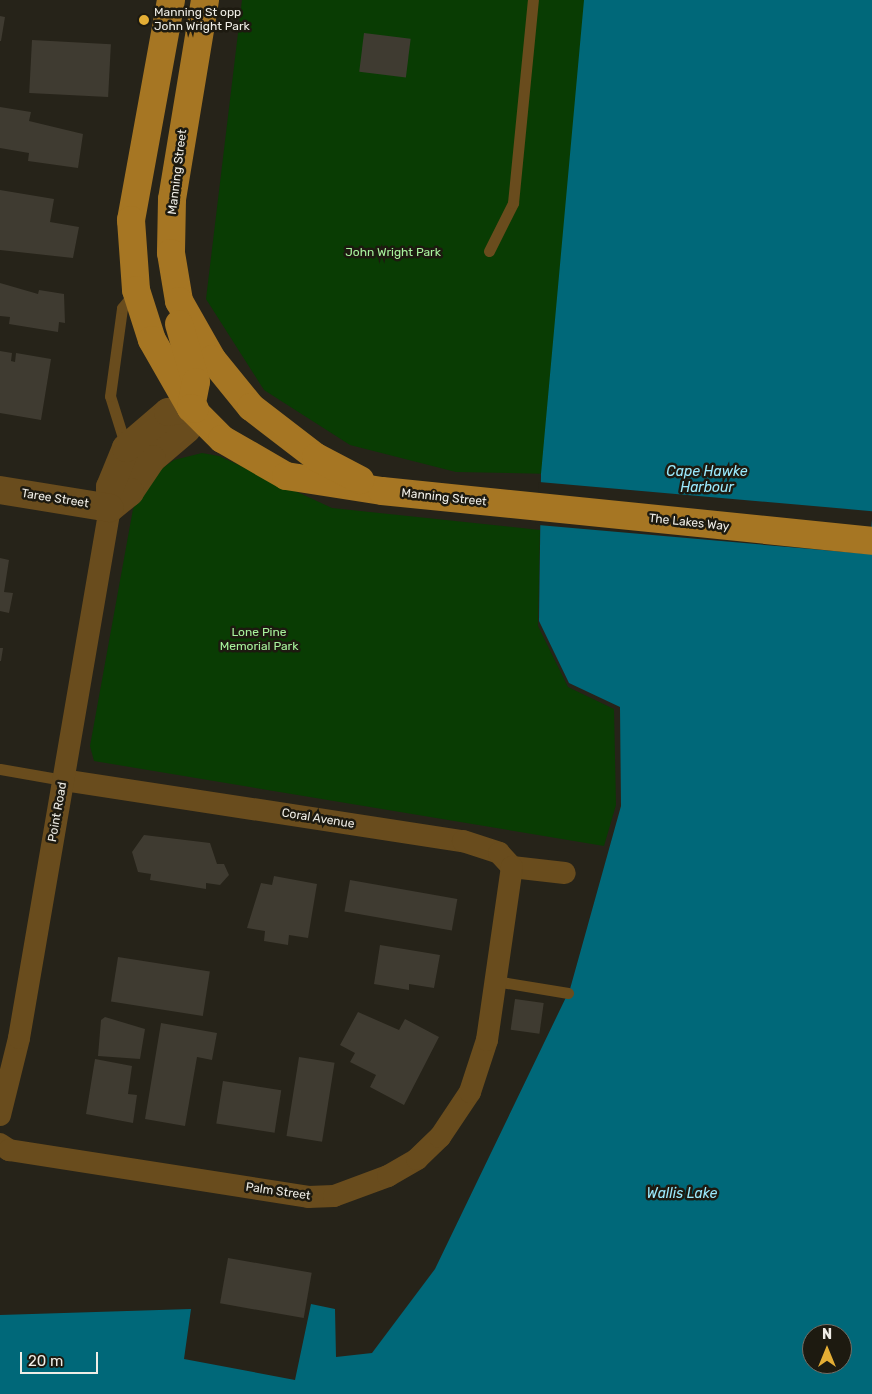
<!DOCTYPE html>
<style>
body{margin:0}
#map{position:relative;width:872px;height:1394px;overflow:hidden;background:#262319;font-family:Rubik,sans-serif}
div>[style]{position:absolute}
.green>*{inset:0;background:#093c03}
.water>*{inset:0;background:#006879}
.pier>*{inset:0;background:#262319;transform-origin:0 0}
.building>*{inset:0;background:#3f3b31;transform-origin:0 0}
.service>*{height:11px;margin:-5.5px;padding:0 5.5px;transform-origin:5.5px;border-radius:5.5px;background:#694c1d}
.minor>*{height:22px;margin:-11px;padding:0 11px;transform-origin:11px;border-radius:11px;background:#694c1d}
.tertiary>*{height:28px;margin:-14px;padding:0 14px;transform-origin:14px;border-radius:14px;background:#694c1d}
.primary>*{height:28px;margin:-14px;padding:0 14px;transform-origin:14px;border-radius:14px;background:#a67623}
.dots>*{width:14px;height:14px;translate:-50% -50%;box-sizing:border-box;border:2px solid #1d1a10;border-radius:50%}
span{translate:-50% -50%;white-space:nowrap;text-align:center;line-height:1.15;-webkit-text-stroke:5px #1d1a10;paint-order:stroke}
.poi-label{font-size:12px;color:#efede6}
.left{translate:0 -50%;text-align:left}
.street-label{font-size:12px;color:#efede6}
.park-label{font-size:12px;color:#a8f29d}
.water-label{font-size:14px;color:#9beafd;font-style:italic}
.north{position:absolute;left:802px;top:1324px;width:50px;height:50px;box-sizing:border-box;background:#1d1a10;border:1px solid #716e66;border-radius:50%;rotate:0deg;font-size:14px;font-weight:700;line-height:20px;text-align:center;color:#efede6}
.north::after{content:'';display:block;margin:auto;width:18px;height:22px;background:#e4ae35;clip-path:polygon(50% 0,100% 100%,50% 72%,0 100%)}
.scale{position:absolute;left:20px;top:1352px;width:78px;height:22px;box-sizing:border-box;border:2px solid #efede6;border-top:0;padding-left:6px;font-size:15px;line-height:18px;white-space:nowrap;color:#efede6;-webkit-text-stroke:4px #1d1a10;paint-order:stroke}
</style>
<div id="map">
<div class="green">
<i style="clip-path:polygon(242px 0,596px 0,554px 474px,456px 472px,350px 445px,264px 390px,206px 299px)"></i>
<i style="clip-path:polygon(202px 453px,219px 456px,332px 508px,540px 530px,538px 626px,568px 687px,614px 709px,616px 805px,604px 846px,94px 761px,90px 746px,133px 509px,142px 488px,158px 471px,174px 460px)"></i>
</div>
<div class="water">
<i style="clip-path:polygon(evenodd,584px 0,872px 0,872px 1394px,0 1394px,0 1315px,191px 1309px,184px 1359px,295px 1380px,311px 1304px,335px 1309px,336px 1357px,372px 1353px,435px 1269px,570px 989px,621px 806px,620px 707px,569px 683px,539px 621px,541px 474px,584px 0,812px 1334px,842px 1334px,842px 1364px,812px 1364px,812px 1334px)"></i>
</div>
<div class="pier">
<i style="left:539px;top:482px;width:335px;height:43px;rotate:5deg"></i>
</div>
<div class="building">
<i style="clip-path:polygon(0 16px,5px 17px,1px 41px,0 41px)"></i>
<i style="left:364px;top:33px;width:47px;height:39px;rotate:7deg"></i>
<i style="left:32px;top:40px;width:79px;height:53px;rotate:3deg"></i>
<i style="clip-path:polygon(0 107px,31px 112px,29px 121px,83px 134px,78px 168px,28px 161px,29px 153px,0 148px)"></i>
<i style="clip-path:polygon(0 190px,54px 199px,50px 222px,79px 227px,73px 258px,0 250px)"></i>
<i style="clip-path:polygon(0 283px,38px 294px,39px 290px,64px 294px,65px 323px,59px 322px,58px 332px,9px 324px,10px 317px,0 316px)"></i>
<i style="clip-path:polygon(0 351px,12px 353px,11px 361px,15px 362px,16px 353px,51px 359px,41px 420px,0 413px)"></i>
<i style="clip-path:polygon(0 558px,9px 560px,4px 592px,13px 593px,9px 613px,0 611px)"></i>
<i style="clip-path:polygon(0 648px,3px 648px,1px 661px,0 661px)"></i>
<i style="clip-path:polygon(144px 835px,210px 843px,217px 864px,224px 864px,229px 875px,220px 885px,206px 883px,206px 889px,150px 880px,151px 874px,138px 872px,132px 852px)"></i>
<i style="clip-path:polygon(274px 876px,317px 884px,308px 938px,289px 935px,288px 945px,264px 941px,265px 931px,247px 928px,261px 883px,272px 885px)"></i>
<i style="left:350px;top:880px;width:109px;height:32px;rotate:10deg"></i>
<i style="clip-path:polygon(380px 945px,440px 955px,434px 988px,409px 984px,409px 990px,374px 984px)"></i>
<i style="left:118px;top:957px;width:93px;height:45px;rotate:9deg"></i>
<i style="left:515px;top:999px;width:29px;height:31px;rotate:8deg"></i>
<i style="clip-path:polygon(358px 1012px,399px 1030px,405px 1019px,439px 1037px,404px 1105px,370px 1087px,376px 1075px,350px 1062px,355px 1053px,340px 1045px)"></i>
<i style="clip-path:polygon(105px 1017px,145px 1029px,140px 1059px,98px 1056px,101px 1020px)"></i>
<i style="clip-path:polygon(161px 1023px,217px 1033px,212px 1060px,197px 1057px,185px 1126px,145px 1119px)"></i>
<i style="left:299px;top:1057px;width:36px;height:80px;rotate:9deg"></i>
<i style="clip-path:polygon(95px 1059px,132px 1066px,128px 1094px,137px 1095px,133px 1123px,86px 1114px)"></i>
<i style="left:223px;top:1081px;width:59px;height:43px;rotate:9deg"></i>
<i style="left:228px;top:1258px;width:85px;height:46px;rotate:10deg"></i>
</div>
<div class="service">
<i style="left:489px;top:251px;width:54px;rotate:-63.4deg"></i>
<i style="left:513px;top:203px;width:204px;rotate:-84.4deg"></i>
<i style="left:126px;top:447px;width:53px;rotate:-107.4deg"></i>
<i style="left:110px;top:396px;width:89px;rotate:-82.2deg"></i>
<i style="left:122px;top:308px;width:22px;rotate:-51deg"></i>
<i style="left:0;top:769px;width:64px;rotate:9.9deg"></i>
<i style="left:495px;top:981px;width:74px;rotate:9.3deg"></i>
</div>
<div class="minor">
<i style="left:63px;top:780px;width:405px;rotate:8.7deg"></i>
<i style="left:463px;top:841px;width:38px;rotate:18deg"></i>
<i style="left:499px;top:853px;width:19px;rotate:47deg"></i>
<i style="left:512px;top:867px;width:53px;rotate:6.5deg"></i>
<i style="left:0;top:1115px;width:79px;rotate:-76.1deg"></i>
<i style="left:19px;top:1038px;width:538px;rotate:-80.26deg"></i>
<i style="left:0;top:1144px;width:11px;rotate:34deg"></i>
<i style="left:9px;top:1150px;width:303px;rotate:8.9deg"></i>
<i style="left:308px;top:1197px;width:26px;rotate:-2deg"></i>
<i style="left:334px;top:1196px;width:58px;rotate:-20.3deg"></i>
<i style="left:388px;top:1176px;width:34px;rotate:-30deg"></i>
<i style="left:417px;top:1159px;width:32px;rotate:-44deg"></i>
<i style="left:440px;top:1137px;width:54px;rotate:-56.3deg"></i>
<i style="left:470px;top:1092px;width:55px;rotate:-71.9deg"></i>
<i style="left:487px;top:1040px;width:175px;rotate:-81.8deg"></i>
</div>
<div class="tertiary">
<i style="left:191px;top:408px;width:21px;rotate:101deg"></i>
<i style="left:187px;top:429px;width:46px;rotate:139.4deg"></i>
<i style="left:152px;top:459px;width:40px;rotate:124deg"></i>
<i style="left:130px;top:492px;width:26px;rotate:141deg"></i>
<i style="left:110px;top:508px;width:21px;rotate:-90deg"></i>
<i style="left:110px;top:487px;width:42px;rotate:-67.7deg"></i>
<i style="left:126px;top:448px;width:55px;rotate:-40.6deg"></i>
<i style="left:168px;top:412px;width:23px;rotate:-10deg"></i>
<i style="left:0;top:490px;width:111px;rotate:9.3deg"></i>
</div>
<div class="primary">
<i style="left:171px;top:0;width:224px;rotate:100.3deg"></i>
<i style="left:131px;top:220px;width:70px;rotate:85.9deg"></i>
<i style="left:136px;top:290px;width:52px;rotate:72.3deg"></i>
<i style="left:152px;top:340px;width:78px;rotate:60.2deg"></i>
<i style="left:191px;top:408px;width:44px;rotate:45deg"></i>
<i style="left:222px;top:439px;width:74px;rotate:30deg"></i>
<i style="left:286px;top:476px;width:97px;rotate:8.9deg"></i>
<i style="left:382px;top:491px;width:493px;rotate:5.8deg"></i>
<i style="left:205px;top:0;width:202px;rotate:99.4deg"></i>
<i style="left:172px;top:199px;width:54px;rotate:91.1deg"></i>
<i style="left:171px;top:253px;width:49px;rotate:80.5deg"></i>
<i style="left:179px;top:301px;width:67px;rotate:60.4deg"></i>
<i style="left:212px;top:359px;width:62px;rotate:50.9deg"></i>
<i style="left:251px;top:407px;width:82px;rotate:37.6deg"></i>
<i style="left:316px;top:457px;width:50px;rotate:27.6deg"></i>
<i style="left:179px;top:324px;width:60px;rotate:73.7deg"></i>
<i style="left:196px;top:382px;width:26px;rotate:101deg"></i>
<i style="left:191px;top:408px;width:4px;rotate:14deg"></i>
</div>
<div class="dots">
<i style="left:144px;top:20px;background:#e4ae35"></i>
</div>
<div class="poi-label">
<span class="left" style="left:154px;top:20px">Manning St opp<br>John Wright Park</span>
</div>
<div class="street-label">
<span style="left:178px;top:172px;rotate:-83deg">Manning Street</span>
<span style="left:444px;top:498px;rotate:6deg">Manning Street</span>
<span style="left:55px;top:499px;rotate:9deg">Taree Street</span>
<span style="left:689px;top:523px;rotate:6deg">The Lakes Way</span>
<span style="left:58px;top:812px;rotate:-80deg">Point Road</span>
<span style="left:318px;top:819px;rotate:9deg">Coral Avenue</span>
<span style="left:278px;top:1192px;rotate:8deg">Palm Street</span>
</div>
<div class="park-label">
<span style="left:393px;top:253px">John Wright Park</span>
<span style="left:259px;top:640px">Lone Pine<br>Memorial Park</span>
</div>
<div class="water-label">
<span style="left:707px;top:480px">Cape Hawke<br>Harbour</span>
<span style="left:682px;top:1194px">Wallis Lake</span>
</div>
<div class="north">N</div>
<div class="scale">20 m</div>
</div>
